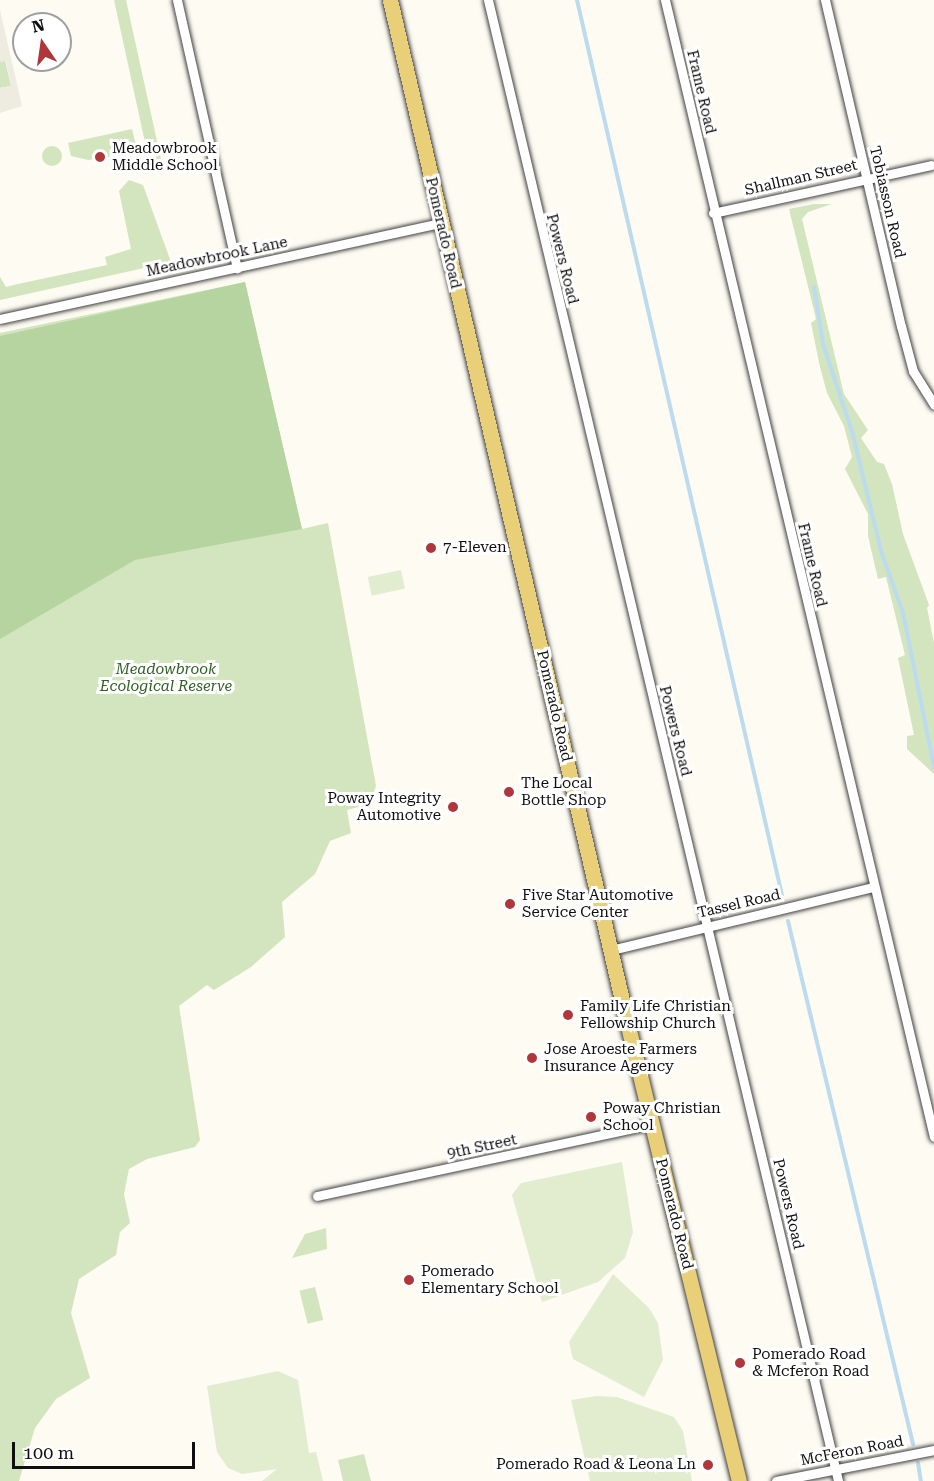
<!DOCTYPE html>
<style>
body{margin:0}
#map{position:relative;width:934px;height:1481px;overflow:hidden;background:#fdfbf2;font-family:"Roboto Serif",serif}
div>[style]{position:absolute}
.green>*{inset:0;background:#d2e5bf;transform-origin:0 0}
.round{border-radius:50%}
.forest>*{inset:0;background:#b6d4a0}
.pitch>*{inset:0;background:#e2edd0;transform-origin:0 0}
.plaza>*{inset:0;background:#eeebe1}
.stream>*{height:4px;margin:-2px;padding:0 2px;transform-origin:2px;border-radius:2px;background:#bcdbef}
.roads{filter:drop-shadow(0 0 2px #424242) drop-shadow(0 0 2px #424242)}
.street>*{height:9px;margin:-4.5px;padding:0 4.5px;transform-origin:4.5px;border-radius:4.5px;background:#fff}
.primary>*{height:15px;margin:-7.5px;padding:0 7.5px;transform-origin:7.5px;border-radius:7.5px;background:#e9cf77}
.dots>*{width:16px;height:16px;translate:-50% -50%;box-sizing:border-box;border:3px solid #fff;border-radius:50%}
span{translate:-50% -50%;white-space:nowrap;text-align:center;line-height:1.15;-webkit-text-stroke:6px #fff;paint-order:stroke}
.street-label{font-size:15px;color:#0f0f0f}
.poi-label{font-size:15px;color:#0f0f0f}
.left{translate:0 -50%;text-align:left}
.right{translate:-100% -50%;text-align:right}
.park-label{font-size:15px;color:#316026;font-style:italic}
.north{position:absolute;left:12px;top:12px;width:60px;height:60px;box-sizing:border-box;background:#fff;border:2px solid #9f9f9f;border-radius:50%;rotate:347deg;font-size:16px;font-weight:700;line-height:24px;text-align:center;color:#0f0f0f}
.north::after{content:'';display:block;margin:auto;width:21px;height:27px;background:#af363a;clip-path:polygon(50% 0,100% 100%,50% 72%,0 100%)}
.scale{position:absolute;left:12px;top:1442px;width:183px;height:27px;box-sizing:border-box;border:3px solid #0f0f0f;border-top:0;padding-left:8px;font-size:18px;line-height:21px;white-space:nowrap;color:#0f0f0f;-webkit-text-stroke:4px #fff;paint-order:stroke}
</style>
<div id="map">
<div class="green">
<i style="clip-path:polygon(114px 0,126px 0,164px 173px,148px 156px)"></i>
<i style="clip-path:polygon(0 58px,1px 61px,5px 60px,11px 86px,0 88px)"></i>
<i style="clip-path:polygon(132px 129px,138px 153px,88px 160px,71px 156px,68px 143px)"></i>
<i class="round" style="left:42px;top:146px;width:20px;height:20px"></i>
<i style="clip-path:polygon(129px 180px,143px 185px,171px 262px,0 300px,0 277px,6px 287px,18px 284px,107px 265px,105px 257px,131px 249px,119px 191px)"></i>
<i style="clip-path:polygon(814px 204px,832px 204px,808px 212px,802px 219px,844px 394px,868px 430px,861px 438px,877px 462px,884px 464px,892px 484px,903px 534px,929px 605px,927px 608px,934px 643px,934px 774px,907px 749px,907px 736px,914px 735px,898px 658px,905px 655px,886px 577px,878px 579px,868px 536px,868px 514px,845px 469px,852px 457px,844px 426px,827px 393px,820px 367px,811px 323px,816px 319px,789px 209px)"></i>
<i style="clip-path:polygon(245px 282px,302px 529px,328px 523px,376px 786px,370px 804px,347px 810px,351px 833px,330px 841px,315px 874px,282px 902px,285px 937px,251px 967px,214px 990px,207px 985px,179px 1006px,200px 1140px,195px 1147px,147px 1159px,129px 1169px,124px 1194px,130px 1223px,120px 1232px,116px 1255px,79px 1279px,71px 1313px,90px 1378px,56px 1399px,35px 1428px,19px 1481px,0 1481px,0 333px)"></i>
<i style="clip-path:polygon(326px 1228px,327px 1249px,292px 1258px,305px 1234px)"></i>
<i style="left:315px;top:1287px;width:34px;height:16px;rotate:76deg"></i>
<i style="clip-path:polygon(364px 1454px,371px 1481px,343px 1481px,338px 1460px)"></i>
</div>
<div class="forest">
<i style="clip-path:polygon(245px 282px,302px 529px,135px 560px,0 639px,0 336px)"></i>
</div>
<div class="pitch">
<i style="left:401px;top:570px;width:19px;height:34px;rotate:78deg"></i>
<i style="clip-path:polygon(622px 1162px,633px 1232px,625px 1258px,598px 1282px,542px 1302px,512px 1195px,521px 1183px)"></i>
<i style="clip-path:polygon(613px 1274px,649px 1308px,658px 1323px,663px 1360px,644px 1397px,573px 1359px,569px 1342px)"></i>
<i style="clip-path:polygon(278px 1371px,298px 1380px,309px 1453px,316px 1452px,323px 1481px,262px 1481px,277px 1469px,242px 1474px,228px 1468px,217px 1452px,207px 1386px)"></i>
<i style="clip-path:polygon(597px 1396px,617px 1397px,674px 1417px,683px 1431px,692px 1481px,590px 1481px,571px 1400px)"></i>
</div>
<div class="plaza">
<i style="clip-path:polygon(0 10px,22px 106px,0 113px,0 88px,11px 86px,6px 61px,0 62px)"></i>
</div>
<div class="stream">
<i style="left:577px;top:0;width:918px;rotate:77.1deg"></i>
<i style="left:814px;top:287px;width:58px;rotate:81deg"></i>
<i style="left:823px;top:344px;width:92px;rotate:71.6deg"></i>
<i style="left:852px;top:431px;width:123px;rotate:76.4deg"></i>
<i style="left:881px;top:551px;width:66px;rotate:70.5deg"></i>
<i style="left:903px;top:613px;width:157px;rotate:78.6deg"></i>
<i style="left:788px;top:921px;width:538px;rotate:76.56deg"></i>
<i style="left:918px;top:1463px;width:18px;rotate:81deg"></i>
</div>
<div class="roads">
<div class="street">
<i style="left:177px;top:0;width:275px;rotate:77.4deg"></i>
<i style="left:488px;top:0;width:1522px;rotate:76.7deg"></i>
<i style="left:665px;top:0;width:1168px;rotate:76.69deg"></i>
<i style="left:825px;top:0;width:335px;rotate:76.9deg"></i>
<i style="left:901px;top:326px;width:47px;rotate:75.1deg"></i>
<i style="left:913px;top:371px;width:40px;rotate:58deg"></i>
<i style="left:713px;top:213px;width:223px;rotate:-12.4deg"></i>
<i style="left:0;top:319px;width:450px;rotate:-12.3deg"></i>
<i style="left:611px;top:950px;width:270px;rotate:-13.5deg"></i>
<i style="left:317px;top:1196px;width:343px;rotate:-12.1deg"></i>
<i style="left:776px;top:1481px;width:161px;rotate:-11.1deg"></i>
</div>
<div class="primary">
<i style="left:390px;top:0;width:1053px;rotate:76.94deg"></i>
<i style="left:628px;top:1026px;width:468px;rotate:76.3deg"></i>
</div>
</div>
<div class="dots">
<i style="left:100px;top:157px;background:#af363a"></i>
<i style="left:431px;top:548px;background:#af363a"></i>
<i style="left:509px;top:792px;background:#af363a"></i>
<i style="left:453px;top:807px;background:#af363a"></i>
<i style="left:510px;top:904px;background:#af363a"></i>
<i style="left:568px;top:1015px;background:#af363a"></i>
<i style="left:532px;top:1058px;background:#af363a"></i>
<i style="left:591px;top:1117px;background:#af363a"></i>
<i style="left:409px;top:1280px;background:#af363a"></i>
<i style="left:740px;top:1363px;background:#af363a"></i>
<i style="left:708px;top:1465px;background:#af363a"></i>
</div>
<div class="street-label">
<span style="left:701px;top:92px;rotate:77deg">Frame Road</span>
<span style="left:801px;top:178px;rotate:-13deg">Shallman Street</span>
<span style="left:887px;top:202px;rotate:77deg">Tobiasson Road</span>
<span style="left:443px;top:233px;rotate:77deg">Pomerado Road</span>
<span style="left:217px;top:257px;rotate:-12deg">Meadowbrook Lane</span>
<span style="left:562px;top:259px;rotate:76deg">Powers Road</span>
<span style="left:812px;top:565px;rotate:77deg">Frame Road</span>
<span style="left:554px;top:706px;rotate:77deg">Pomerado Road</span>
<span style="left:675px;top:731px;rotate:76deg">Powers Road</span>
<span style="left:739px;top:904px;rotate:-13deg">Tassel Road</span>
<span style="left:482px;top:1147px;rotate:-12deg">9th Street</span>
<span style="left:788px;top:1204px;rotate:77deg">Powers Road</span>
<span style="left:674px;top:1214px;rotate:76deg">Pomerado Road</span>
<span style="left:852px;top:1451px;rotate:-11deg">McFeron Road</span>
</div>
<div class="poi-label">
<span class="left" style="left:112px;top:157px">Meadowbrook<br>Middle School</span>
<span class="left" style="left:443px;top:548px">7-Eleven</span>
<span class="left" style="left:521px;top:792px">The Local<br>Bottle Shop</span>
<span class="right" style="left:441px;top:807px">Poway Integrity<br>Automotive</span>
<span class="left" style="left:522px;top:904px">Five Star Automotive<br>Service Center</span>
<span class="left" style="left:580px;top:1015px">Family Life Christian<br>Fellowship Church</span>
<span class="left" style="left:544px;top:1058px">Jose Aroeste Farmers<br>Insurance Agency</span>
<span class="left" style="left:603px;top:1117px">Poway Christian<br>School</span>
<span class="left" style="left:421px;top:1280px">Pomerado<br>Elementary School</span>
<span class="left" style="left:752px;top:1363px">Pomerado Road<br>&amp; Mcferon Road</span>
<span class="right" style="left:696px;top:1465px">Pomerado Road &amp; Leona Ln</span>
</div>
<div class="park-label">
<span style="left:166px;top:678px">Meadowbrook<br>Ecological Reserve</span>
</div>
<div class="north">N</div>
<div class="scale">100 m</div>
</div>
